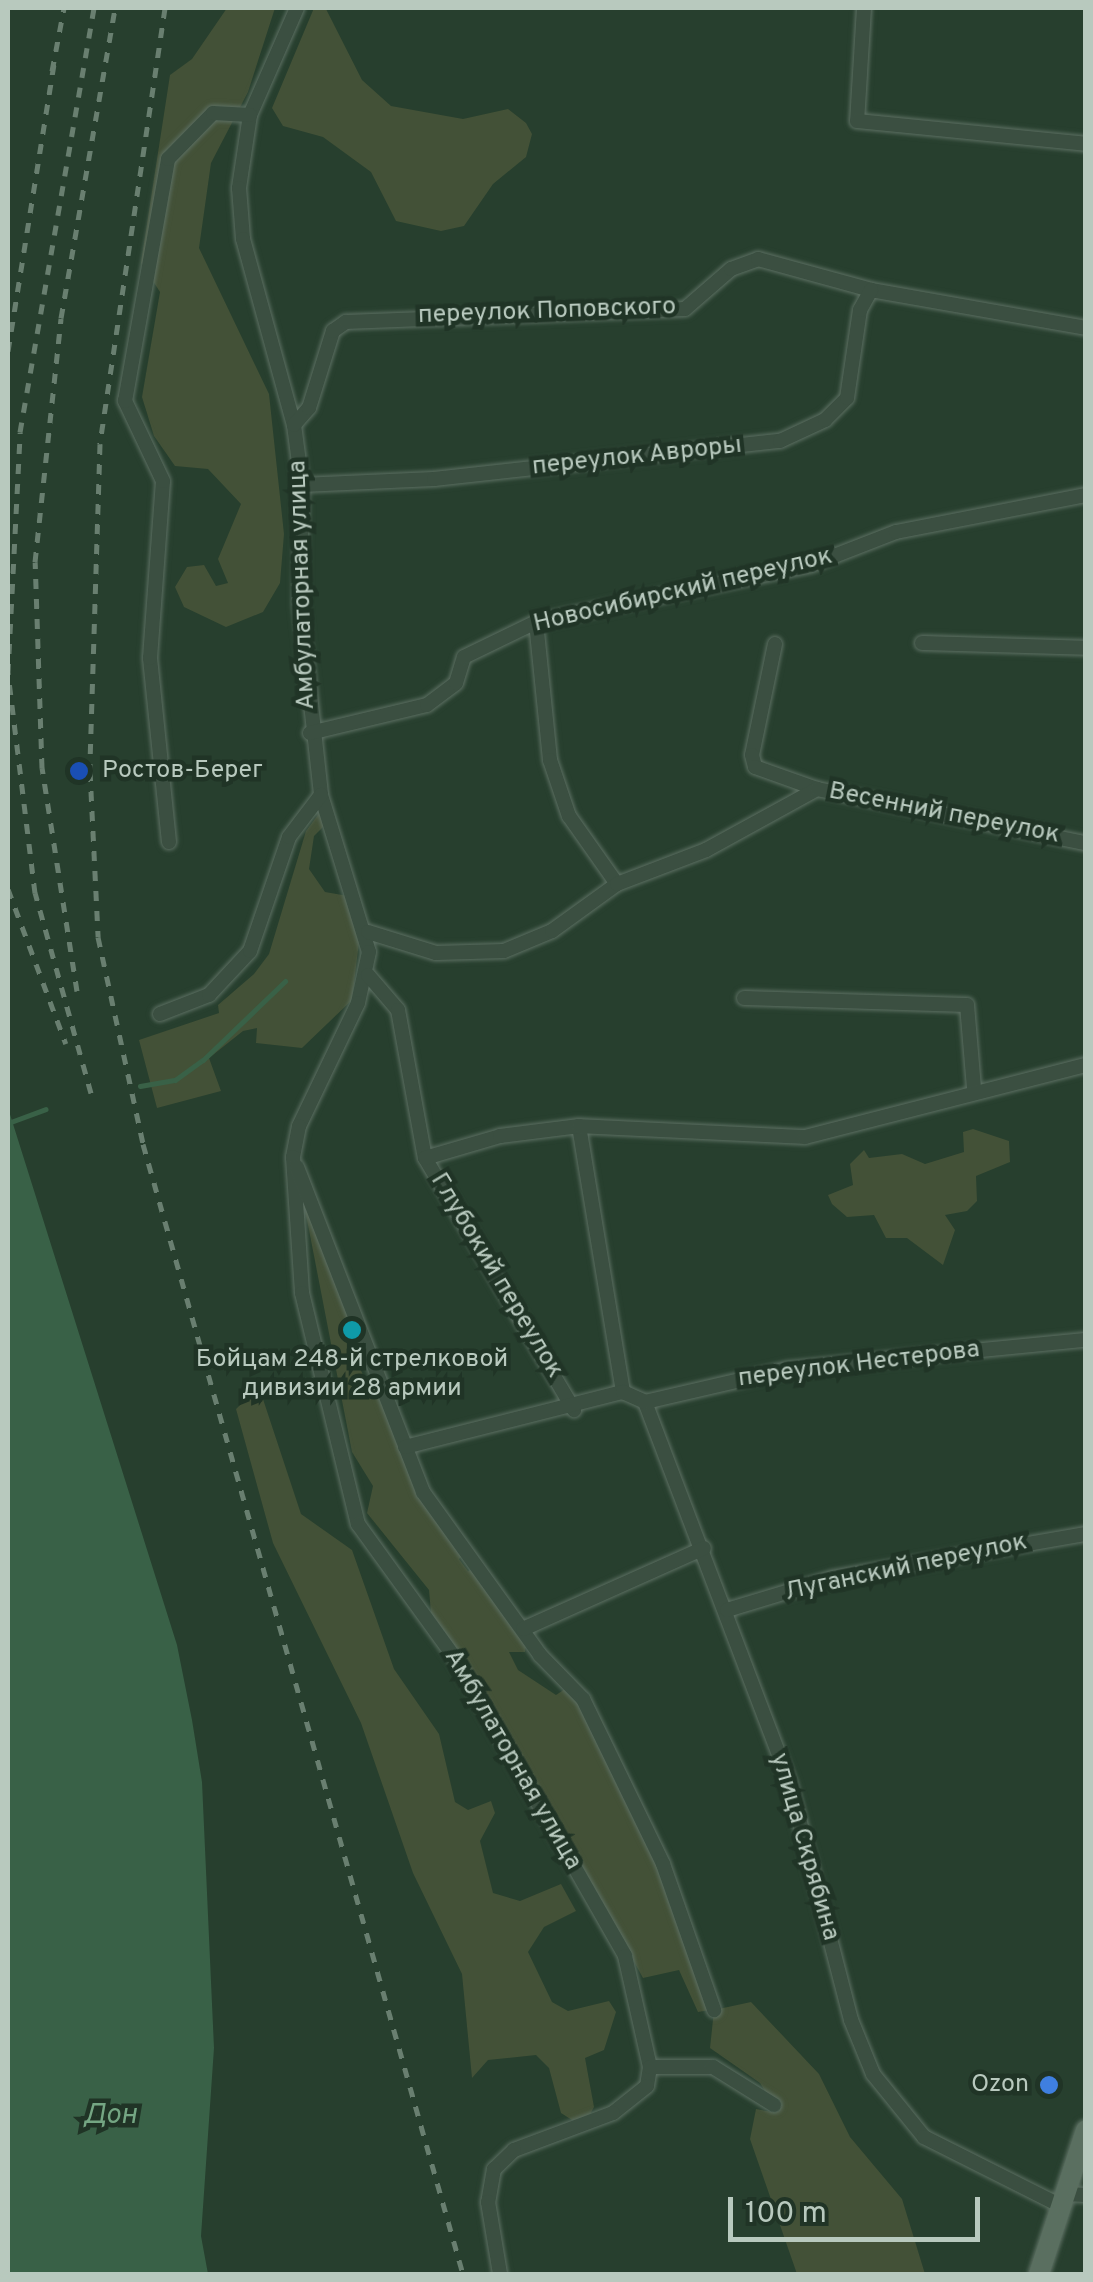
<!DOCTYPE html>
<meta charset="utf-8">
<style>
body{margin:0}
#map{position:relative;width:1093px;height:2282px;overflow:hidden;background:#273f2e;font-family:Overpass,sans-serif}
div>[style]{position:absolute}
.green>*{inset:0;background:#435137}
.water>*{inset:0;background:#396147}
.stream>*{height:5px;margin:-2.5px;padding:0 2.5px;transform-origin:2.5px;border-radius:2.5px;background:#396147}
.roads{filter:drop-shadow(0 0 2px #5c6f62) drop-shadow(0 0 2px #5c6f62)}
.minor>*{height:14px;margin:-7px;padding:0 7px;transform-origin:7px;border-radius:7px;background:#3b4f41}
.primary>*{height:20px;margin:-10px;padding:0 10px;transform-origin:10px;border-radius:10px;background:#5a6f60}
.rail>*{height:5px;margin-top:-2.5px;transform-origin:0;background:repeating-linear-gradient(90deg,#697f70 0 10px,transparent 0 20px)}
.dots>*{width:28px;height:28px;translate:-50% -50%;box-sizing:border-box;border:5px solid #203426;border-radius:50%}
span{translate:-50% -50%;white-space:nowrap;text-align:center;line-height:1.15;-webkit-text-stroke:9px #203426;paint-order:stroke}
.street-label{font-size:25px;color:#b8c9be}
.poi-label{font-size:25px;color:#b8c9be}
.left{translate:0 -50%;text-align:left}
.right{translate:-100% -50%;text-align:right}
.water-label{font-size:28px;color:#74a683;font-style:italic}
.frame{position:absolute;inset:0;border:10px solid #b8c9be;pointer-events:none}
.scale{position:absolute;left:728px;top:2197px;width:252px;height:45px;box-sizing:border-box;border:5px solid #b8c9be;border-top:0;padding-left:12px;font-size:30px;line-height:35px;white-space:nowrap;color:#b8c9be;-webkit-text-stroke:8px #203426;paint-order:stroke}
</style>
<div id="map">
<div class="green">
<i style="clip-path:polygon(227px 8px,275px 8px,248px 92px,211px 163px,199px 248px,269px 394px,284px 534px,280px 583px,263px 612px,226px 627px,184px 607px,175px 587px,187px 567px,204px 565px,216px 586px,228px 583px,218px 559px,241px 504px,208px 469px,175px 466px,154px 436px,142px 397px,160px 292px,141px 263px,170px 75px,192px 59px)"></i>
<i style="clip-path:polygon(314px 8px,326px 9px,362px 80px,391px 106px,463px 119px,508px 109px,526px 123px,532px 134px,526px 157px,493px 184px,464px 226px,441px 231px,396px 221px,371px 172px,323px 137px,283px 126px,272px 108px)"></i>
<i style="clip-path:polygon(320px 812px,325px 825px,314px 836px,309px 869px,325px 892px,348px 896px,360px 934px,352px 1000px,302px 1048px,256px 1043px,257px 1028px,243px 1031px,209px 1058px,221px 1091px,157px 1108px,139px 1040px,219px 1013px,218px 1005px,254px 974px,269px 954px,306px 831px)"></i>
<i style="clip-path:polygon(973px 1129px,1009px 1141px,1010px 1162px,976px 1176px,977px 1201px,967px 1211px,945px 1215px,955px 1230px,943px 1265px,907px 1238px,886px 1238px,874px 1215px,847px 1217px,832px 1204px,828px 1195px,853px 1185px,850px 1164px,864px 1150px,869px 1158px,902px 1154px,925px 1164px,964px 1152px,963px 1132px)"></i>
<i style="clip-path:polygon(303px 1199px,366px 1358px,358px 1364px,368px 1386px,376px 1384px,420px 1493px,464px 1554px,459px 1559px,468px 1571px,475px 1568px,527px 1638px,525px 1652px,509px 1652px,518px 1670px,556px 1695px,568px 1687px,581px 1700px,660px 1864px,710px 2010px,698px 2012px,679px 1970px,643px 1978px,488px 1696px,431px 1613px,429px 1590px,367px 1513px,373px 1486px,352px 1452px)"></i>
<i style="clip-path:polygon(259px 1387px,301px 1514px,352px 1550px,394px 1669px,439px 1734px,455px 1802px,468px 1810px,491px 1801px,495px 1813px,480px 1841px,493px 1893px,520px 1901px,561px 1884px,576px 1911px,544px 1927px,528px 1952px,552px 2002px,568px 2011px,609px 2001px,616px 2012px,604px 2050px,585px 2058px,594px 2107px,583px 2127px,561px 2113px,549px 2068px,536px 2055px,488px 2060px,472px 2078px,462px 1974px,413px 1873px,361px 1723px,273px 1543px,236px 1409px)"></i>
<i style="clip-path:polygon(751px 2002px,819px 2074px,850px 2137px,902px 2199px,925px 2274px,797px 2274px,750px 2139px,756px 2109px,772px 2112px,774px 2105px,760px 2083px,710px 2048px,714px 2010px)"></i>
</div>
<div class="water">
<i style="clip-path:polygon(8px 1108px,177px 1645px,192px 1720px,202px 1782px,214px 2048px,201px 2236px,208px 2274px,8px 2274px)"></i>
</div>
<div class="stream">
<i style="left:140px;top:1086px;width:36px;rotate:-10deg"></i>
<i style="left:175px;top:1080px;width:34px;rotate:-36deg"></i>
<i style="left:203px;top:1060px;width:114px;rotate:-43.9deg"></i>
<i style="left:8px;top:1123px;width:40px;rotate:-20.2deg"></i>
</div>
<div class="roads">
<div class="minor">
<i style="left:297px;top:8px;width:117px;rotate:113.7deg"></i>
<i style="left:250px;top:115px;width:74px;rotate:98.6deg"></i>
<i style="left:239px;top:188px;width:51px;rotate:85.5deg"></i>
<i style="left:243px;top:239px;width:193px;rotate:74.7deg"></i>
<i style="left:294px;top:425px;width:61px;rotate:82.4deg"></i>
<i style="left:302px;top:485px;width:119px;rotate:91deg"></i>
<i style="left:300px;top:604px;width:192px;rotate:83.7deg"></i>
<i style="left:321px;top:795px;width:164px;rotate:73deg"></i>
<i style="left:369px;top:952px;width:52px;rotate:102.2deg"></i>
<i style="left:358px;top:1003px;width:136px;rotate:115.6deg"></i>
<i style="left:299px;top:1126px;width:32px;rotate:101deg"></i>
<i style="left:293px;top:1157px;width:136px;rotate:86.2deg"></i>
<i style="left:302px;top:1293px;width:238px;rotate:76.4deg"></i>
<i style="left:358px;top:1524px;width:169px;rotate:54.1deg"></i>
<i style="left:457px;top:1661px;width:339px;rotate:60.3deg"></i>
<i style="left:625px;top:1956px;width:114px;rotate:77.3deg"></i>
<i style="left:650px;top:2067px;width:19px;rotate:99deg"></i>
<i style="left:647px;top:2086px;width:43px;rotate:141.5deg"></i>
<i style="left:613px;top:2113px;width:106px;rotate:159.5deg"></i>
<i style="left:514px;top:2150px;width:28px;rotate:136deg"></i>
<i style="left:494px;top:2169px;width:34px;rotate:100deg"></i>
<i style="left:488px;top:2202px;width:73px;rotate:80.5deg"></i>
<i style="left:864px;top:8px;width:113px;rotate:93.5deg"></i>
<i style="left:857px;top:121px;width:230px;rotate:5.7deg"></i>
<i style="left:294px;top:425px;width:23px;rotate:-49deg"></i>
<i style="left:309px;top:408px;width:81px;rotate:-72.7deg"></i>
<i style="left:333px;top:331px;width:16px;rotate:-35deg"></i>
<i style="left:346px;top:322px;width:339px;rotate:-2.2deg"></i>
<i style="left:685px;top:309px;width:61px;rotate:-41deg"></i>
<i style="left:731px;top:269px;width:29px;rotate:-20deg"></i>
<i style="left:758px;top:259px;width:117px;rotate:15.3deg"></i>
<i style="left:871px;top:290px;width:218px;rotate:10deg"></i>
<i style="left:302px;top:485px;width:132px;rotate:-2.6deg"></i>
<i style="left:434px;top:479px;width:348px;rotate:-6.3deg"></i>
<i style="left:780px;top:441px;width:50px;rotate:-25deg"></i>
<i style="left:825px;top:420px;width:31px;rotate:-45deg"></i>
<i style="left:847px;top:398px;width:89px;rotate:-81.6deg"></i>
<i style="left:860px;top:310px;width:23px;rotate:-61deg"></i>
<i style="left:536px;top:622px;width:139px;rotate:84.2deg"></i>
<i style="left:550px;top:760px;width:59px;rotate:71.3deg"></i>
<i style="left:569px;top:816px;width:83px;rotate:54.8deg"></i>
<i style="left:922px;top:643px;width:164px;rotate:1.7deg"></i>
<i style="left:775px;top:644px;width:113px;rotate:101.7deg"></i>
<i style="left:752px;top:755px;width:12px;rotate:76deg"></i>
<i style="left:755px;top:767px;width:66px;rotate:19.5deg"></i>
<i style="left:310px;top:733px;width:120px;rotate:-13.5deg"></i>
<i style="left:427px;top:705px;width:36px;rotate:-37deg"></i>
<i style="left:456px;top:683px;width:27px;rotate:-73deg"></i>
<i style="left:464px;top:657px;width:80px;rotate:-25.9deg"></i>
<i style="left:536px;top:622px;width:281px;rotate:-11.7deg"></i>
<i style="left:811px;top:565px;width:91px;rotate:-21.2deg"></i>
<i style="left:896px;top:532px;width:194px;rotate:-11deg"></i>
<i style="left:169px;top:842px;width:185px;rotate:-95.9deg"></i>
<i style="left:150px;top:658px;width:177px;rotate:-85.8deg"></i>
<i style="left:163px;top:481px;width:89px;rotate:-115.4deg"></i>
<i style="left:125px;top:401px;width:246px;rotate:-79.9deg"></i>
<i style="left:168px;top:159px;width:64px;rotate:-45.6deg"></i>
<i style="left:213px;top:113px;width:37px;rotate:3deg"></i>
<i style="left:368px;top:932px;width:71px;rotate:17.2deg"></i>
<i style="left:436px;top:953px;width:68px;rotate:-1.7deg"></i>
<i style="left:504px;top:951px;width:52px;rotate:-22.6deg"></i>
<i style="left:552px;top:931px;width:80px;rotate:-35.9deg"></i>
<i style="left:617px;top:884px;width:95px;rotate:-20.9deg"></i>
<i style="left:706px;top:850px;width:127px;rotate:-28.8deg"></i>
<i style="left:817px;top:789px;width:274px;rotate:11.4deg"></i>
<i style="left:368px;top:975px;width:46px;rotate:49.4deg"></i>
<i style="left:398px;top:1010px;width:150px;rotate:79.7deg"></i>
<i style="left:425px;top:1158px;width:293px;rotate:59.4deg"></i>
<i style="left:744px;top:998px;width:223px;rotate:1.8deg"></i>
<i style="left:967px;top:1005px;width:84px;rotate:85.2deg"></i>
<i style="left:160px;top:1014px;width:53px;rotate:-21.2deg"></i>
<i style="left:209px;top:995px;width:60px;rotate:-47deg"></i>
<i style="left:250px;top:951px;width:120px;rotate:-71.1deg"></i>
<i style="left:289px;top:837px;width:53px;rotate:-52.7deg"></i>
<i style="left:579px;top:1126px;width:270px;rotate:80.6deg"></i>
<i style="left:425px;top:1158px;width:78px;rotate:-16.3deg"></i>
<i style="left:500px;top:1136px;width:80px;rotate:-7.2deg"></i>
<i style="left:579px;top:1126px;width:226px;rotate:2.8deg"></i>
<i style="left:805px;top:1137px;width:290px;rotate:-14.4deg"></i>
<i style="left:297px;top:1167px;width:349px;rotate:68.8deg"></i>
<i style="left:423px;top:1492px;width:201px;rotate:54.3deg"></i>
<i style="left:540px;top:1655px;width:62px;rotate:45.7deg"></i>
<i style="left:583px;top:1699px;width:183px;rotate:64.1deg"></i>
<i style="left:663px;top:1864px;width:155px;rotate:70.7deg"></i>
<i style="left:645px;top:1402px;width:409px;rotate:69.2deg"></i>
<i style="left:790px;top:1784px;width:244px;rotate:75.5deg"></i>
<i style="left:851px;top:2020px;width:58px;rotate:67.8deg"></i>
<i style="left:873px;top:2074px;width:81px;rotate:51deg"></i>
<i style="left:924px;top:2137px;width:153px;rotate:26.7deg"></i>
<i style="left:405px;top:1447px;width:225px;rotate:-14.2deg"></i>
<i style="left:623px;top:1392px;width:24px;rotate:24deg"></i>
<i style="left:645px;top:1402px;width:147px;rotate:-13deg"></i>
<i style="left:788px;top:1369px;width:299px;rotate:-5.6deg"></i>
<i style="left:727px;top:1610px;width:111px;rotate:-16.8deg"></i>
<i style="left:833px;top:1578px;width:257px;rotate:-9.9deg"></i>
<i style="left:523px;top:1629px;width:198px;rotate:-24.1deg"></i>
<i style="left:650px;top:2067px;width:63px"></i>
<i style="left:713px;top:2067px;width:72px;rotate:31.9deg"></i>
<i style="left:1065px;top:2194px;width:21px;rotate:3deg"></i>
</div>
<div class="primary">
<i style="left:1039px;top:2274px;width:151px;rotate:-71.9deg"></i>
</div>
</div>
<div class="rail">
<i style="left:165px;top:8px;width:441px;rotate:98.5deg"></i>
<i style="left:100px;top:444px;width:327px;rotate:91.8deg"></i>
<i style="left:90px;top:771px;width:166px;rotate:87.2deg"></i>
<i style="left:98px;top:937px;width:212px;rotate:77.7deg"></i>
<i style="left:143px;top:1144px;width:1174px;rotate:74.19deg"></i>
<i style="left:52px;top:71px;width:64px;rotate:-79.2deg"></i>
<i style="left:8px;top:351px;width:298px;rotate:-80.9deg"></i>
<i style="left:8px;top:889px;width:165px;rotate:69.5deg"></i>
<i style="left:77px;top:991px;width:226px;rotate:-98.9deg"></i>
<i style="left:42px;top:768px;width:206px;rotate:-91.9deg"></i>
<i style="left:35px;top:562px;width:245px;rotate:-83.9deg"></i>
<i style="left:61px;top:318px;width:315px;rotate:-80.1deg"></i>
<i style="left:91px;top:1093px;width:208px;rotate:-105.6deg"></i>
<i style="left:35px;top:893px;width:222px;rotate:-97deg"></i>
<i style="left:8px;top:673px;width:241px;rotate:-87.1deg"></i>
<i style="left:20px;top:432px;width:430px;rotate:-80.1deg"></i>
</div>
<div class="dots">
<i style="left:79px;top:771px;background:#1a4fb4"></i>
<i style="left:352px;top:1330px;background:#0f9aa8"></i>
<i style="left:1049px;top:2085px;background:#3f7fe0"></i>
</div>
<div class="street-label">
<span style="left:547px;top:312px;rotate:-2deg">переулок Поповского</span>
<span style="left:637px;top:457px;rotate:-6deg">переулок Авроры</span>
<span style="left:303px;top:585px;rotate:-92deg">Амбулаторная улица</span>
<span style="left:683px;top:591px;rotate:-13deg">Новосибирский переулок</span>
<span style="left:944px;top:814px;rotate:11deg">Весенний переулок</span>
<span style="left:496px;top:1276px;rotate:59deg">Глубокий переулок</span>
<span style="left:859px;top:1365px;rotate:-7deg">переулок Нестерова</span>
<span style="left:906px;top:1568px;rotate:-12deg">Луганский переулок</span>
<span style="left:512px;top:1760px;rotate:60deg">Амбулаторная улица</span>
<span style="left:804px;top:1847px;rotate:74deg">улица Скрябина</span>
</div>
<div class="poi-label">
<span class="left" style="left:102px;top:771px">Ростов-Берег</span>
<span style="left:352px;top:1375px">Бойцам 248-й стрелковой<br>дивизии 28 армии</span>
<span class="right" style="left:1029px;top:2085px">Ozon</span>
</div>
<div class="water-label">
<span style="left:110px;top:2116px">Дон</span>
</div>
<div class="frame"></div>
<div class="scale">100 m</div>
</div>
